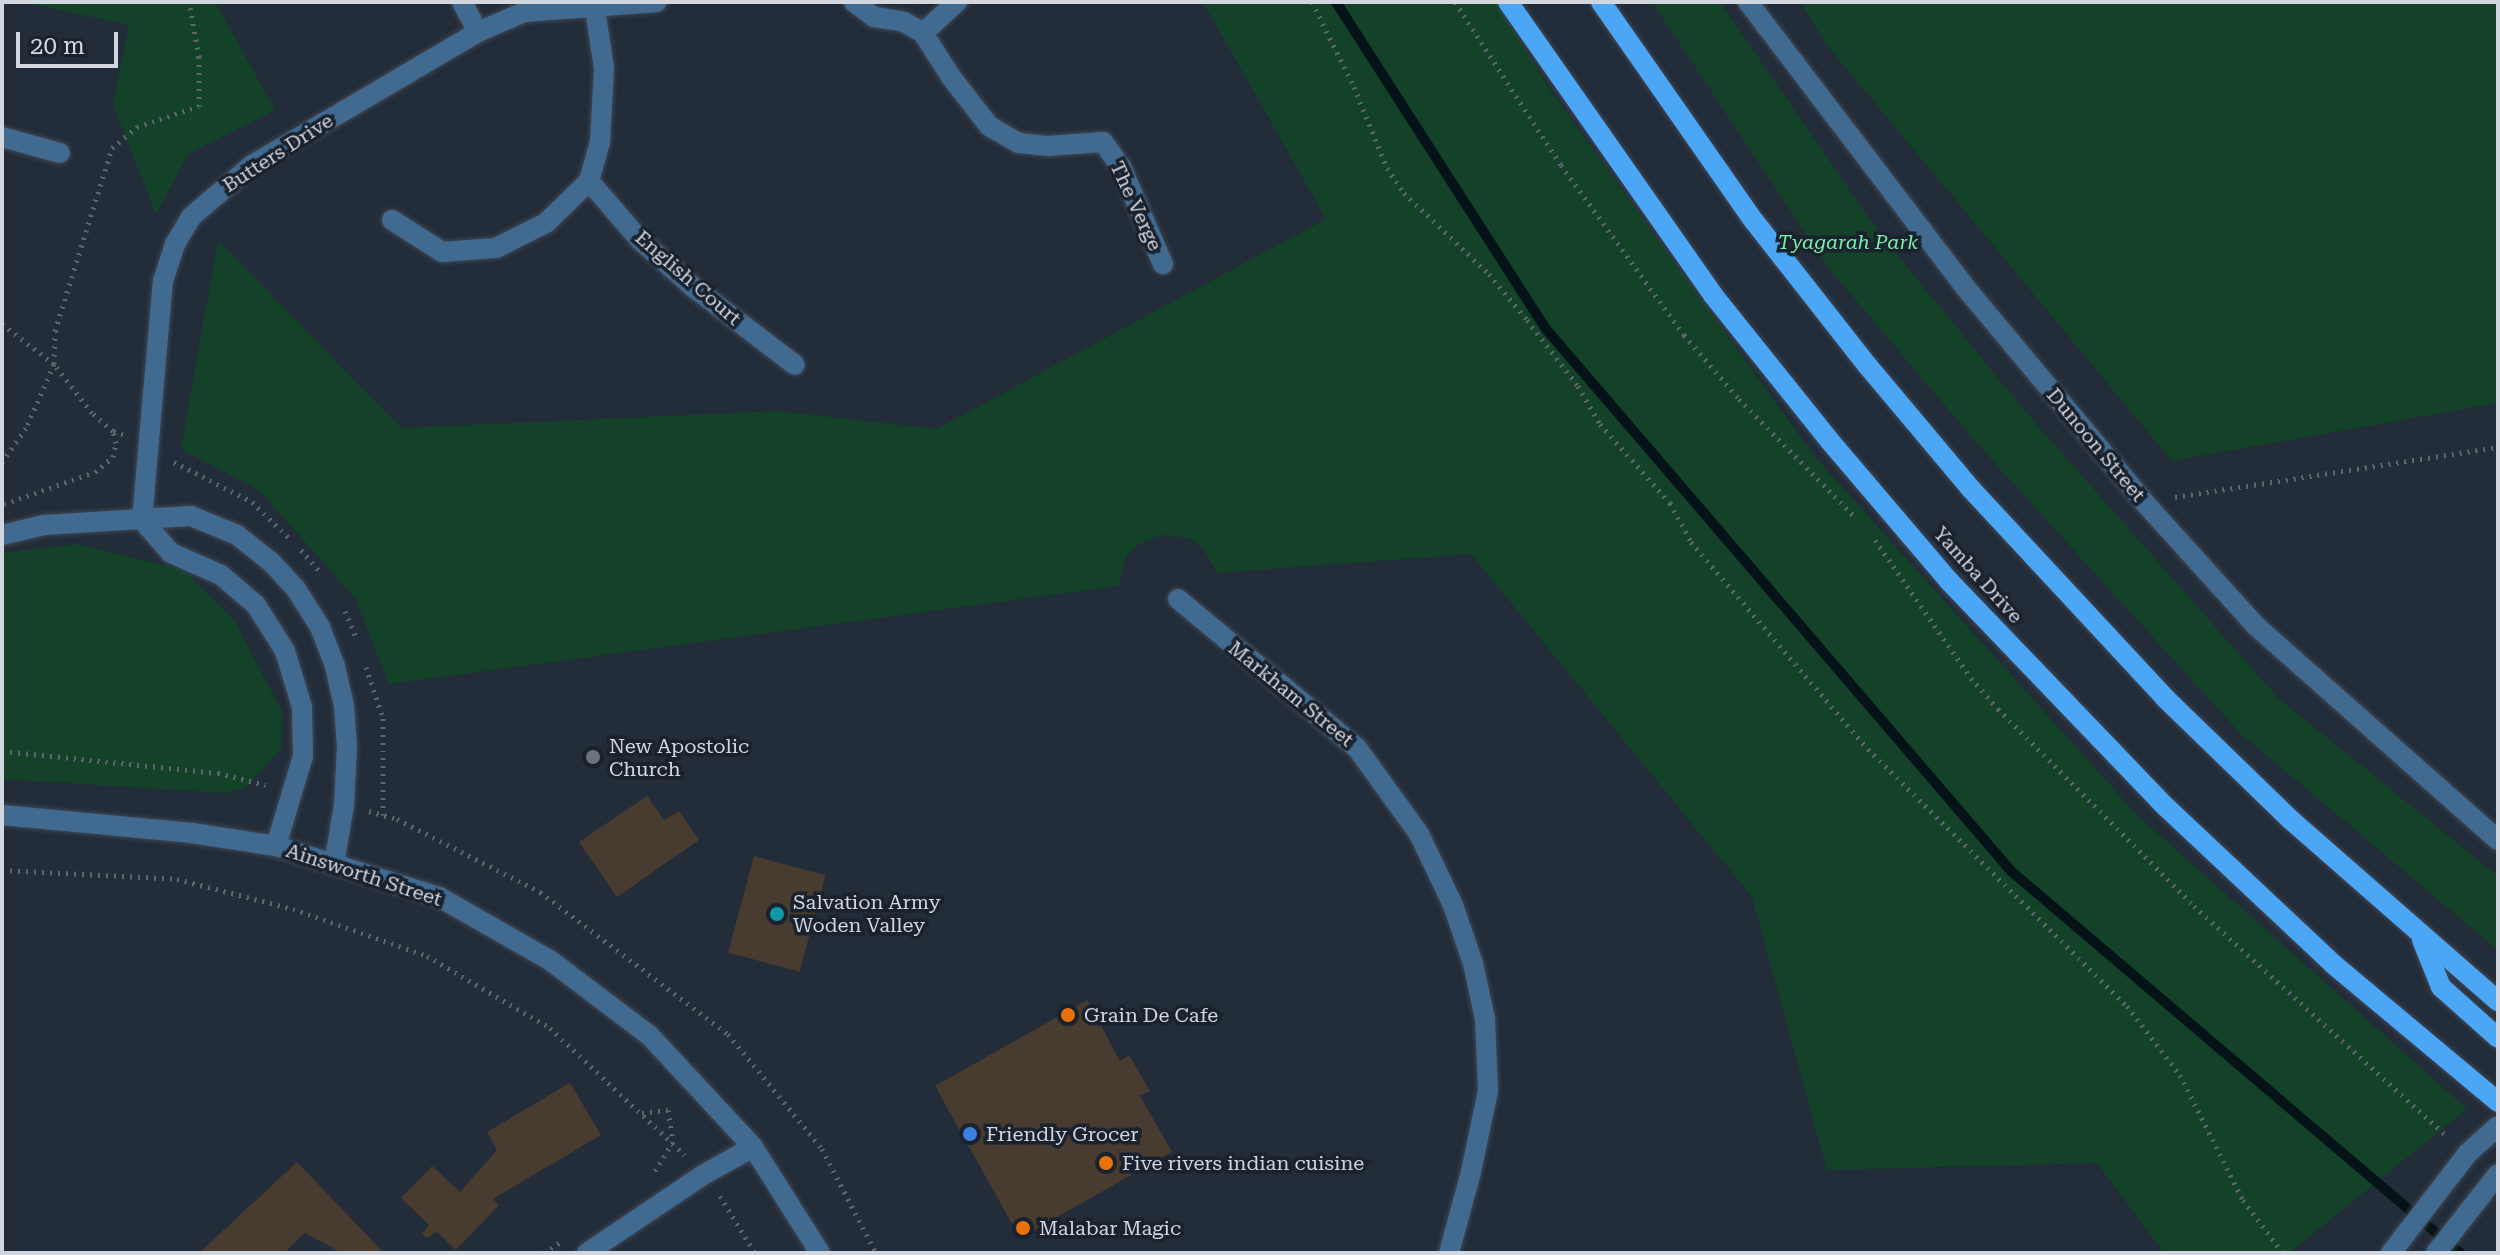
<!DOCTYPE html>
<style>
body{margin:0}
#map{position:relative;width:2500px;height:1255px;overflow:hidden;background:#232c39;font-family:"Roboto Serif",serif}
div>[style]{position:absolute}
.green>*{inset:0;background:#134228}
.stream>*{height:10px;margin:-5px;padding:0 5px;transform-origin:5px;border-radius:5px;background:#051217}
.building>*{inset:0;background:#483b2f;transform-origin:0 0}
.path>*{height:5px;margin-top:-2.5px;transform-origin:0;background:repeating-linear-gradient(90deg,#5d6570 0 2px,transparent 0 8px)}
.roads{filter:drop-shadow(0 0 2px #3f4754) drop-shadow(0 0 2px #3f4754)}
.minor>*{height:20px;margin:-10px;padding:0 10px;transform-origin:10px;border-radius:10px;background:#416a90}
.major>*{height:20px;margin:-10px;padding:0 10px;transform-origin:10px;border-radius:10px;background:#4ba7f6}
.dots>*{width:22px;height:22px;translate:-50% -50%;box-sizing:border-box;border:4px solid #1a222e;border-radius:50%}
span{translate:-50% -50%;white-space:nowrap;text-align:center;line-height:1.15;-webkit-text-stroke:7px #1a222e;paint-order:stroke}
.street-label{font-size:20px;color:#d1d6df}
.park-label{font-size:20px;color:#7cecaa;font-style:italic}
.poi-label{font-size:20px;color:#d1d6df}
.left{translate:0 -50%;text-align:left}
.frame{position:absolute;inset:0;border:4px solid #d1d6df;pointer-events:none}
.scale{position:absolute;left:16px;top:32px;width:102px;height:36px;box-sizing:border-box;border:4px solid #d1d6df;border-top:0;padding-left:10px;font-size:24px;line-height:28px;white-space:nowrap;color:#d1d6df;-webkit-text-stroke:6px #1a222e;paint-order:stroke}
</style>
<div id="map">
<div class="green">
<i style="clip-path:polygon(22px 2px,215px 2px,275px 110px,189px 153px,156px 214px,113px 105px,129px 25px)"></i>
<i style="clip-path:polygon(1203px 2px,1497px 2px,1549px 88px,1815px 457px,2138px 816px,2467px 1109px,2289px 1253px,2164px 1253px,2097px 1163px,1827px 1170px,1752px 897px,1471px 554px,1217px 573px,1201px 546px,1188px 538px,1161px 535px,1137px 545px,1126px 557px,1118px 586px,389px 684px,355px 598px,260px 491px,181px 449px,218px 240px,401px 428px,777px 411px,937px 429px,1326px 219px)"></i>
<i style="clip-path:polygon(1652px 2px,1720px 2px,1878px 231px,2025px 411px,2278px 698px,2498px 876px,2498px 950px,2240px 733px,1981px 448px,1827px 266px)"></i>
<i style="clip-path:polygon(1800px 2px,2498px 2px,2498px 403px,2172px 461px,1827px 45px)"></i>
<i style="clip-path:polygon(78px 544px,184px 570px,234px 620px,282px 712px,281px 749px,244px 789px,224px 793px,2px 779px,2px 553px)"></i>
</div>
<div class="stream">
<i style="left:1336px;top:2px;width:389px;rotate:57.3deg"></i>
<i style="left:1546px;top:329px;width:714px;rotate:49.37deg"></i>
<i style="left:2011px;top:871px;width:590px;rotate:40.39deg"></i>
</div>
<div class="building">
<i style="clip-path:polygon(647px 796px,664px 820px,679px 811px,699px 840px,617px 897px,579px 842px)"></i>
<i style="left:754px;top:856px;width:74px;height:100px;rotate:15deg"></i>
<i style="clip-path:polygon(1087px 1000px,1120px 1061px,1129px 1055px,1150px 1091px,1140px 1096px,1172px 1152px,1020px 1238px,935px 1086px)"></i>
<i style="clip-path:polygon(570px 1083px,601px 1135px,493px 1199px,499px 1205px,456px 1250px,437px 1232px,426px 1238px,422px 1233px,429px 1225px,401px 1198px,432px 1166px,460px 1192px,497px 1150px,487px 1132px)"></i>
<i style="clip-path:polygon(297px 1162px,384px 1253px,342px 1253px,305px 1233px,284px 1253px,199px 1253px)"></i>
</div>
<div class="path">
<i style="left:1312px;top:2px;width:95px;rotate:63.7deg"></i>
<i style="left:1354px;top:87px;width:87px;rotate:67.8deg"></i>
<i style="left:1387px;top:168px;width:30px;rotate:56deg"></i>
<i style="left:1404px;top:193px;width:117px;rotate:43.6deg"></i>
<i style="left:1489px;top:274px;width:60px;rotate:50.4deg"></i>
<i style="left:1527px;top:320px;width:83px;rotate:52.3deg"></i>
<i style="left:1578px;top:386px;width:44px;rotate:59.9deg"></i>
<i style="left:1600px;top:424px;width:106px;rotate:48.5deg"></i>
<i style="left:1670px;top:503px;width:44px;rotate:61.7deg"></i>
<i style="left:1691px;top:542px;width:272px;rotate:49.5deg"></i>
<i style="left:1868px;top:749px;width:365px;rotate:44.8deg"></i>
<i style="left:2127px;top:1006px;width:87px;rotate:52.5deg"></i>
<i style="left:2180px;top:1075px;width:140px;rotate:63.3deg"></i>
<i style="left:2243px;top:1200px;width:66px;rotate:53deg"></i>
<i style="left:1455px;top:2px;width:194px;rotate:57deg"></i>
<i style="left:1561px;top:165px;width:210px;rotate:54.1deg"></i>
<i style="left:1684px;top:335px;width:84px;rotate:49.3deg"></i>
<i style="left:1739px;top:399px;width:163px;rotate:45.5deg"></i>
<i style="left:2px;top:324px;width:66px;rotate:37.6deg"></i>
<i style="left:54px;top:364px;width:70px;rotate:113.6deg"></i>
<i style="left:26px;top:428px;width:42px;rotate:125.2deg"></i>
<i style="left:123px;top:434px;width:10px;rotate:-163deg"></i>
<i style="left:113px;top:431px;width:28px;rotate:-139deg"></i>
<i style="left:92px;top:413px;width:62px;rotate:-127.8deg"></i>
<i style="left:54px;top:364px;width:33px;rotate:-88deg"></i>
<i style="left:55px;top:331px;width:192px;rotate:-72.7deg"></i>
<i style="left:112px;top:148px;width:33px;rotate:-40deg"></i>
<i style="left:137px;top:127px;width:65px;rotate:-18.7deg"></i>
<i style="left:199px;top:106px;width:49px;rotate:-90deg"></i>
<i style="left:199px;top:57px;width:56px;rotate:-100.3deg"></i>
<i style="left:174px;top:462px;width:88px;rotate:27.1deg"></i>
<i style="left:252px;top:502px;width:54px;rotate:44.3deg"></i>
<i style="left:2175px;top:497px;width:327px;rotate:-8.8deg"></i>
<i style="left:4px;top:504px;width:96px;rotate:-19.4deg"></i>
<i style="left:95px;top:472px;width:23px;rotate:-40deg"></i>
<i style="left:113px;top:457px;width:14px;rotate:-78deg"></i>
<i style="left:116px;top:443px;width:12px;rotate:-104deg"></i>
<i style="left:1875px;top:540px;width:168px;rotate:55.2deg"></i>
<i style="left:1971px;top:678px;width:41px;rotate:48.9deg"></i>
<i style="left:1998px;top:709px;width:278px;rotate:45.1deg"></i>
<i style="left:2194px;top:906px;width:343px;rotate:42.3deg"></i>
<i style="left:301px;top:550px;width:29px;rotate:49deg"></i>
<i style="left:345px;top:611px;width:26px;rotate:67deg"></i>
<i style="left:366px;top:667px;width:54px;rotate:71.6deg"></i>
<i style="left:383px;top:718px;width:97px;rotate:90deg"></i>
<i style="left:2px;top:751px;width:217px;rotate:5.8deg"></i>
<i style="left:218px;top:773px;width:49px;rotate:14deg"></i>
<i style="left:369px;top:811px;width:29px;rotate:16deg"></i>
<i style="left:397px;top:819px;width:161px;rotate:27deg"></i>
<i style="left:540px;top:892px;width:236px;rotate:37.1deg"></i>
<i style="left:728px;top:1034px;width:149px;rotate:50.7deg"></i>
<i style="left:822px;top:1149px;width:117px;rotate:62.6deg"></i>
<i style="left:2px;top:870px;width:175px;rotate:2.9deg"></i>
<i style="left:177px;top:879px;width:120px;rotate:14.5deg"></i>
<i style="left:293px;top:909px;width:142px;rotate:19.3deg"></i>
<i style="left:427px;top:956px;width:143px;rotate:30.3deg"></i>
<i style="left:550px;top:1028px;width:185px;rotate:43.3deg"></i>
<i style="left:642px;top:1113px;width:26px;rotate:-7deg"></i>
<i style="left:668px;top:1110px;width:32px;rotate:81deg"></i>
<i style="left:673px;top:1142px;width:40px;rotate:122deg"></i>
<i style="left:720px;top:1196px;width:67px;rotate:58.4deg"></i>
<i style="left:544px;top:1253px;width:23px;rotate:-34deg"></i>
</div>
<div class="roads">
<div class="minor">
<i style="left:462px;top:2px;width:34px;rotate:62deg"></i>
<i style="left:854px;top:2px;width:25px;rotate:37deg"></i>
<i style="left:874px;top:17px;width:30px;rotate:9deg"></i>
<i style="left:904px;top:22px;width:22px;rotate:30deg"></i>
<i style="left:923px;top:33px;width:52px;rotate:57.5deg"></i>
<i style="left:951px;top:77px;width:62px;rotate:52.2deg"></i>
<i style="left:989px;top:126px;width:34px;rotate:30deg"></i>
<i style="left:1019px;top:143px;width:28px;rotate:6deg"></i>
<i style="left:1047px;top:146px;width:56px;rotate:-4.1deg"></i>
<i style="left:1103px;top:142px;width:31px;rotate:54deg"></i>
<i style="left:1121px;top:167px;width:106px;rotate:66.6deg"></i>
<i style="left:1748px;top:2px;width:366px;rotate:52.7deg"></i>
<i style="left:1970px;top:293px;width:272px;rotate:50.2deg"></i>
<i style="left:2144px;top:502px;width:167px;rotate:47.9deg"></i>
<i style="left:2256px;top:626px;width:323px;rotate:41.5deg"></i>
<i style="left:923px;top:33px;width:46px;rotate:-42.4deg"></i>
<i style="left:2px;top:137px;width:60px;rotate:15.4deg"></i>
<i style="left:589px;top:181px;width:77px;rotate:49.2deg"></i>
<i style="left:639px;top:239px;width:72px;rotate:41.6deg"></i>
<i style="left:693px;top:287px;width:128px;rotate:37.4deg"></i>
<i style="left:392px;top:220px;width:59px;rotate:32.6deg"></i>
<i style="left:442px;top:252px;width:54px;rotate:-4.2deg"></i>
<i style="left:496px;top:248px;width:56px;rotate:-26.6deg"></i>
<i style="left:546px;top:223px;width:60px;rotate:-44.3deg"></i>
<i style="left:589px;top:181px;width:41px;rotate:-74.2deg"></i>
<i style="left:600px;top:142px;width:74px;rotate:-86.9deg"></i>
<i style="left:604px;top:68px;width:60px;rotate:-98.7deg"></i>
<i style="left:2px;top:535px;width:43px;rotate:-13.4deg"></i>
<i style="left:44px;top:525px;width:147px;rotate:-3.5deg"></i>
<i style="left:191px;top:516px;width:50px;rotate:22.4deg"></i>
<i style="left:237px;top:535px;width:43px;rotate:38.5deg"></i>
<i style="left:271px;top:562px;width:37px;rotate:47deg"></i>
<i style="left:296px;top:589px;width:45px;rotate:57.7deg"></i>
<i style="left:320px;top:627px;width:42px;rotate:69deg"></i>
<i style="left:335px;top:666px;width:41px;rotate:77.3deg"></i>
<i style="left:344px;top:706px;width:41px;rotate:85.8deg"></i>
<i style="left:347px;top:747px;width:58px;rotate:93deg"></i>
<i style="left:344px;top:805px;width:61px;rotate:99.5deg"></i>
<i style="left:1178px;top:599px;width:233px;rotate:39.8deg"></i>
<i style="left:1357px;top:748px;width:106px;rotate:54.2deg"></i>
<i style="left:1419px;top:834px;width:79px;rotate:64.4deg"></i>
<i style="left:1453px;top:905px;width:61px;rotate:71deg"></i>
<i style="left:1473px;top:963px;width:57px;rotate:77.9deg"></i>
<i style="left:1485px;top:1019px;width:72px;rotate:87.6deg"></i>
<i style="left:1488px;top:1091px;width:83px;rotate:101.9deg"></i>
<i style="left:1471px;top:1172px;width:84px;rotate:105.2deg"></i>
<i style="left:2px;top:815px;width:191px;rotate:5.4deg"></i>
<i style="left:192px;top:833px;width:85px;rotate:8.8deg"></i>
<i style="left:276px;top:846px;width:171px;rotate:17.4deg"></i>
<i style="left:439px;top:897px;width:129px;rotate:29.7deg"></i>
<i style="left:551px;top:961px;width:123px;rotate:37.1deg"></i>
<i style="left:649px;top:1035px;width:153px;rotate:47.1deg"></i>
<i style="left:753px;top:1147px;width:125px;rotate:57.7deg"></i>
<i style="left:276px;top:846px;width:94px;rotate:-73.3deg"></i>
<i style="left:303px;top:756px;width:49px;rotate:-91.2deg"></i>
<i style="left:302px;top:707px;width:59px;rotate:-106.9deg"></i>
<i style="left:285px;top:651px;width:54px;rotate:-122.2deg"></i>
<i style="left:256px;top:605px;width:46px;rotate:-139.4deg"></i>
<i style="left:221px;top:575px;width:55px;rotate:-156.3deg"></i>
<i style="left:171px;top:553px;width:44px;rotate:-131.3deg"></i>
<i style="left:142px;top:520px;width:240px;rotate:-85deg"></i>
<i style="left:163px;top:281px;width:39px;rotate:-72deg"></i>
<i style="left:175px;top:244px;width:31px;rotate:-59deg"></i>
<i style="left:191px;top:217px;width:80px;rotate:-40.4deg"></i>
<i style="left:252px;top:165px;width:262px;rotate:-30.5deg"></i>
<i style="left:478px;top:32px;width:50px;rotate:-23.5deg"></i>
<i style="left:524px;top:12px;width:133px;rotate:-4.3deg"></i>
<i style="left:587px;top:1253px;width:140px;rotate:-33.9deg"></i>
<i style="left:703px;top:1175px;width:57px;rotate:-29.2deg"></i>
<i style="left:2391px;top:1253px;width:126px;rotate:-52.4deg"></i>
<i style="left:2468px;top:1153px;width:40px;rotate:-42deg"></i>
<i style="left:2436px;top:1253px;width:100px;rotate:-51.9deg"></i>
</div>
<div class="major">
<i style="left:1508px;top:2px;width:358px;rotate:55deg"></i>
<i style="left:1713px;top:295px;width:186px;rotate:51.3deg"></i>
<i style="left:1829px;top:440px;width:185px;rotate:49.6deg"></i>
<i style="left:1949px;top:581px;width:313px;rotate:46.2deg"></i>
<i style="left:2166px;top:807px;width:229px;rotate:43.2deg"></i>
<i style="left:2333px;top:964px;width:215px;rotate:39.9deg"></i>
<i style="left:1601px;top:2px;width:267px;rotate:55.1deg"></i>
<i style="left:1754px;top:221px;width:183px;rotate:51.9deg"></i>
<i style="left:1867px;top:365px;width:162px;rotate:50deg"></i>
<i style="left:1971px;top:489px;width:285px;rotate:47.1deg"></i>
<i style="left:2165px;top:698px;width:175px;rotate:44.1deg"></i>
<i style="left:2291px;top:820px;width:275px;rotate:41.2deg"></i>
<i style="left:2422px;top:940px;width:51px;rotate:68deg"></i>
<i style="left:2441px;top:987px;width:76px;rotate:41.8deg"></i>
</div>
</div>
<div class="dots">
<i style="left:593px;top:757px;background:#6b7280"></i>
<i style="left:777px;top:914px;background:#0f9aa8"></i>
<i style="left:1068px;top:1015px;background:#e8710a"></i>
<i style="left:970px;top:1134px;background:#3f7fe0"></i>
<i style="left:1106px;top:1163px;background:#e8710a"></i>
<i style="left:1023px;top:1228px;background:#e8710a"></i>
</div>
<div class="street-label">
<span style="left:278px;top:153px;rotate:-33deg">Butters Drive</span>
<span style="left:1136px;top:206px;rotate:65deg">The Verge</span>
<span style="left:688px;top:278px;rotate:41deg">English Court</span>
<span style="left:2096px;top:445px;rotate:50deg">Dunoon Street</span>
<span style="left:1978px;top:575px;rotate:48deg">Yamba Drive</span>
<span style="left:1291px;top:694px;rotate:39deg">Markham Street</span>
<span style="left:364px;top:875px;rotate:18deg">Ainsworth Street</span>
</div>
<div class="park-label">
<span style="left:1848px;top:242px">Tyagarah Park</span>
</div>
<div class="poi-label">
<span class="left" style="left:609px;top:758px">New Apostolic<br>Church</span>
<span class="left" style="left:793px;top:914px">Salvation Army<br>Woden Valley</span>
<span class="left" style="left:1084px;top:1015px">Grain De Cafe</span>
<span class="left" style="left:986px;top:1134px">Friendly Grocer</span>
<span class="left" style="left:1122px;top:1163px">Five rivers indian cuisine</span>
<span class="left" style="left:1039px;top:1228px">Malabar Magic</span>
</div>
<div class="frame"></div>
<div class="scale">20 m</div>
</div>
